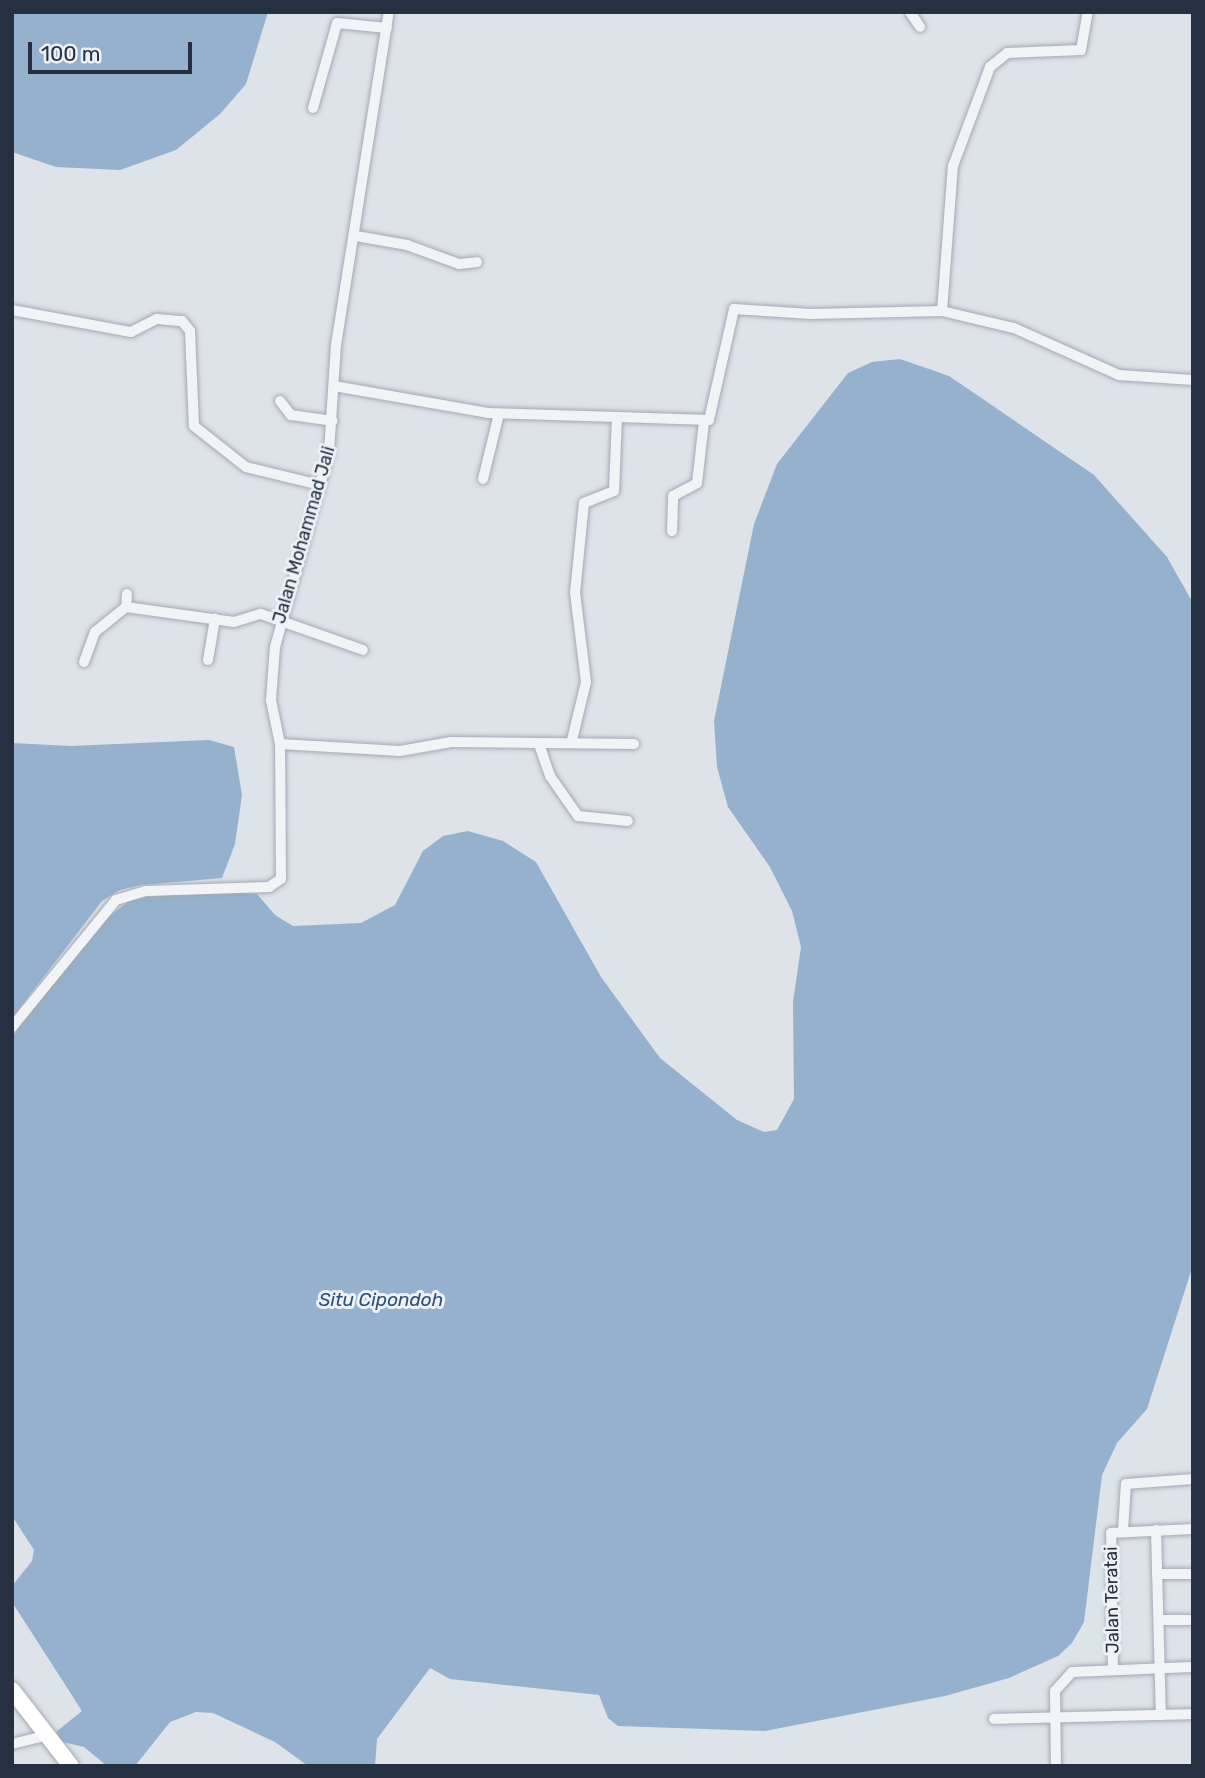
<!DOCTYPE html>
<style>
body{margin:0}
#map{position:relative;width:1205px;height:1778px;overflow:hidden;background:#dee2e9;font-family:Rubik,sans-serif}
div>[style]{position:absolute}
.water>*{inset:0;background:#95b1cd}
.roads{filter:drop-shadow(0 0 2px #a3a9b4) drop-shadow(0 0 2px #a3a9b4)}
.minor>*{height:10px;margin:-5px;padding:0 5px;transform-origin:5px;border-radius:5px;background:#f1f3f7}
.primary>*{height:16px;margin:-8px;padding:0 8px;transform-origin:8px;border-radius:8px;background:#fff}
span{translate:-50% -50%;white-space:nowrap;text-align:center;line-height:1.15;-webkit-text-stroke:6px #edf1f6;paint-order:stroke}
.street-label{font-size:18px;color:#253042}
.water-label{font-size:19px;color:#2b4f7a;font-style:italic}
.frame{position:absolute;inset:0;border:14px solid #253042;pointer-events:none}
.scale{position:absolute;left:28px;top:42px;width:164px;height:32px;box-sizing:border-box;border:4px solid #253042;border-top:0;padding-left:9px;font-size:21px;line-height:24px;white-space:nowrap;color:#253042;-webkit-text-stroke:5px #edf1f6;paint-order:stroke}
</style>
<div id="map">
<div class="water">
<i style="clip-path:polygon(12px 12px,268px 12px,246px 84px,220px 114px,176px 150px,120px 170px,56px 167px,12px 152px)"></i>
<i style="clip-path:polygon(900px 359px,949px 376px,1094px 475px,1167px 557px,1193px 603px,1193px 1265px,1147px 1409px,1117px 1443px,1102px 1475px,1084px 1622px,1072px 1643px,1058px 1656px,1009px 1678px,945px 1696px,765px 1731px,618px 1726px,608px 1718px,599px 1695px,450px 1679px,430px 1668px,377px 1739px,375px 1766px,308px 1766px,275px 1742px,213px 1713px,196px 1712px,170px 1722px,135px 1766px,107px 1766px,84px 1747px,63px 1742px,56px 1732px,82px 1711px,12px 1602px,12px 1586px,32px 1561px,34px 1550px,12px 1516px,12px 1037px,99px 924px,133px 898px,220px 891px,257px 894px,275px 915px,293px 926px,361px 923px,395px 905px,423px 851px,443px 836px,468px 831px,503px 841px,536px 862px,601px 977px,660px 1058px,737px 1120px,764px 1132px,777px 1130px,794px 1099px,793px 1002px,801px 947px,792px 911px,770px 867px,728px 807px,717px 767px,714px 721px,754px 524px,777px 464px,848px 373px,872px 362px)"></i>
<i style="clip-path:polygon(209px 740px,234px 747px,242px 795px,235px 844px,222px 878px,141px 885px,120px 890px,102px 901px,12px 1018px,12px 743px,71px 746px)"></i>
</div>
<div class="roads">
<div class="minor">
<i style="left:910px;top:12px;width:18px;rotate:56deg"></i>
<i style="left:313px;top:108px;width:88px;rotate:-74.2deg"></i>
<i style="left:337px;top:23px;width:50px;rotate:5.7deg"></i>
<i style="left:356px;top:236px;width:52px;rotate:10deg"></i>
<i style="left:407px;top:245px;width:55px;rotate:20.1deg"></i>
<i style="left:459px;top:264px;width:18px;rotate:-6deg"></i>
<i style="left:12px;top:310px;width:121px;rotate:10.5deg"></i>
<i style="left:131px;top:332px;width:29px;rotate:-27deg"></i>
<i style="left:157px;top:319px;width:25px;rotate:5deg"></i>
<i style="left:182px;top:321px;width:13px;rotate:51deg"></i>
<i style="left:190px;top:331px;width:95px;rotate:87.6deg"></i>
<i style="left:194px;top:426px;width:66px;rotate:38.3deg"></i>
<i style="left:246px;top:467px;width:76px;rotate:13.7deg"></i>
<i style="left:942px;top:311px;width:145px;rotate:-85.7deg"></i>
<i style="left:953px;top:166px;width:106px;rotate:-69.5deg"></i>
<i style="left:990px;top:67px;width:22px;rotate:-39deg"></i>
<i style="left:1007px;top:53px;width:74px;rotate:-2.3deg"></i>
<i style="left:1081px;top:50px;width:39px;rotate:-80deg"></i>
<i style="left:334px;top:386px;width:156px;rotate:9.9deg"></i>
<i style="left:488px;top:413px;width:129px;rotate:1.8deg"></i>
<i style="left:280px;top:401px;width:18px;rotate:52deg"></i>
<i style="left:291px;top:415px;width:42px;rotate:8.1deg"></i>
<i style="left:483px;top:479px;width:67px;rotate:-76.2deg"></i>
<i style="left:672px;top:531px;width:35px;rotate:-88deg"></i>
<i style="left:673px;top:496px;width:27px;rotate:-28deg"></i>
<i style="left:697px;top:483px;width:61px;rotate:-83.5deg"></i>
<i style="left:127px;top:594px;width:13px;rotate:94deg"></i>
<i style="left:126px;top:607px;width:109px;rotate:7.9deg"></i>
<i style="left:234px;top:622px;width:28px;rotate:-17deg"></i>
<i style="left:261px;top:614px;width:108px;rotate:19.4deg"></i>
<i style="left:208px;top:660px;width:42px;rotate:-80.3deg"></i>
<i style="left:84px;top:662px;width:32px;rotate:-70deg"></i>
<i style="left:95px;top:632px;width:40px;rotate:-39deg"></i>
<i style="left:572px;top:740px;width:60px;rotate:-76.4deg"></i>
<i style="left:586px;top:682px;width:90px;rotate:-97deg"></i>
<i style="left:575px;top:593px;width:90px;rotate:-84.3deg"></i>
<i style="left:584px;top:503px;width:32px;rotate:-22deg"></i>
<i style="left:614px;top:491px;width:74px;rotate:-87.7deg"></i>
<i style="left:617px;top:417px;width:92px;rotate:1.9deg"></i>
<i style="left:709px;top:420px;width:114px;rotate:-77.3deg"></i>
<i style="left:734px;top:309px;width:77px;rotate:3.7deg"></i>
<i style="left:811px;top:314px;width:131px;rotate:-1.3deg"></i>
<i style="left:942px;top:311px;width:74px;rotate:13.3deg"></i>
<i style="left:1014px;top:328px;width:115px;rotate:24.1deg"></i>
<i style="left:1119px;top:375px;width:74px;rotate:3.9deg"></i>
<i style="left:280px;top:744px;width:120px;rotate:3.3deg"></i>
<i style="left:400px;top:751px;width:52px;rotate:-10deg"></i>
<i style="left:451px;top:742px;width:183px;rotate:0.6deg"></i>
<i style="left:539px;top:744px;width:34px;rotate:71deg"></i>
<i style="left:550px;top:776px;width:49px;rotate:55deg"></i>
<i style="left:578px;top:816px;width:50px;rotate:5.7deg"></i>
<i style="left:12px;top:1027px;width:164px;rotate:-50.7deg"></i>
<i style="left:116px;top:900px;width:31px;rotate:-17deg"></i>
<i style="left:146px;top:891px;width:123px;rotate:-1.9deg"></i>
<i style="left:269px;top:887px;width:14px;rotate:-34deg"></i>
<i style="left:281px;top:879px;width:135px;rotate:-90.4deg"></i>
<i style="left:280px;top:744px;width:45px;rotate:-101.6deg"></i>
<i style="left:271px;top:700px;width:53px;rotate:-85.7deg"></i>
<i style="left:275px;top:647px;width:202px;rotate:-74.5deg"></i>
<i style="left:329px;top:452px;width:107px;rotate:-86.3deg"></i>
<i style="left:336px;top:345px;width:337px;rotate:-81deg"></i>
<i style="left:1123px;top:1530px;width:46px;rotate:-86.3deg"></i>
<i style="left:1126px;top:1484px;width:67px;rotate:-4.3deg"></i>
<i style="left:1156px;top:1530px;width:185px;rotate:88.5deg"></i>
<i style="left:1157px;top:1574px;width:36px"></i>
<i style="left:1159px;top:1620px;width:34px"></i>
<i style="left:1113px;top:1669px;width:136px;rotate:-90.8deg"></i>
<i style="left:1111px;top:1533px;width:82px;rotate:-2.8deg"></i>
<i style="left:994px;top:1719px;width:199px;rotate:-1.4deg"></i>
<i style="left:12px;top:1744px;width:34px;rotate:-14deg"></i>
<i style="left:1056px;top:1766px;width:75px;rotate:-90.8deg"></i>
<i style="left:1055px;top:1691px;width:25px;rotate:-48deg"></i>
<i style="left:1072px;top:1672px;width:121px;rotate:-2.4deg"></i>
</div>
<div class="primary">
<i style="left:12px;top:1690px;width:96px;rotate:52.2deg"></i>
</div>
</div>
<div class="street-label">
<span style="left:304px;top:535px;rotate:-74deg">Jalan Mohammad Jali</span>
<span style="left:1112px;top:1600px;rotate:-91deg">Jalan Teratai</span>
</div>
<div class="water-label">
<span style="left:381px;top:1300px">Situ Cipondoh</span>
</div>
<div class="frame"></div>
<div class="scale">100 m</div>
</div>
